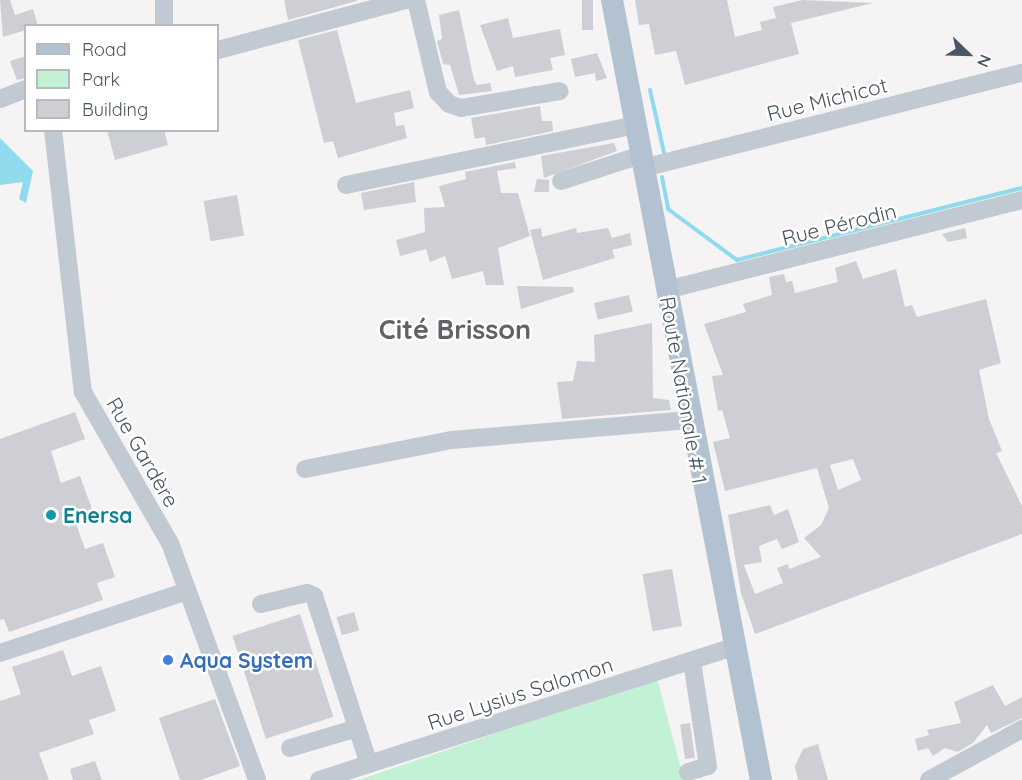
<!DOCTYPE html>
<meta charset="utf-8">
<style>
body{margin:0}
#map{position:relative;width:1022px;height:780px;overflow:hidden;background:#f5f3f3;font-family:Quicksand,sans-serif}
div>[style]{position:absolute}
.green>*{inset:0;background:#c3f1d5}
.water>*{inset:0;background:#90daee}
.stream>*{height:4px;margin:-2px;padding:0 2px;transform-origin:2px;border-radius:2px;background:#90daee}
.building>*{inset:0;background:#cdcfd5;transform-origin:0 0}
.minor>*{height:18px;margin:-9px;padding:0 9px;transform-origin:9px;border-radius:9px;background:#c1cad2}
.major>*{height:22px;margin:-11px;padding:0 11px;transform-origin:11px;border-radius:11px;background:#b3c2d1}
.dots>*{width:16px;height:16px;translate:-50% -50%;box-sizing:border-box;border:3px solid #fff;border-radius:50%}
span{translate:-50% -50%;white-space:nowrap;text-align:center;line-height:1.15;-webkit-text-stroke:5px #fff;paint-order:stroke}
.street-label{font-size:21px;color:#4a5661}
.culture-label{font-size:21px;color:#0d838f;font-weight:700}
.left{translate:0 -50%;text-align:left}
.shop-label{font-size:21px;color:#366cbe;font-weight:700}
.district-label{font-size:27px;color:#5f6368;font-weight:700}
.legend{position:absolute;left:24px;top:24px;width:195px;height:108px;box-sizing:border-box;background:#fff;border:2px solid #b7bbc0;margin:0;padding:8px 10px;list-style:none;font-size:18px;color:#4a5661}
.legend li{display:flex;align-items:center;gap:12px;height:30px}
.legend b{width:30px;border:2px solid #b7bbc0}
.north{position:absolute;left:938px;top:24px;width:60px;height:60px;-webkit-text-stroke:4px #fff;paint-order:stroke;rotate:113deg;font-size:16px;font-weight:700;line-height:24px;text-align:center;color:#4a5661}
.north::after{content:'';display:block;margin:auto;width:21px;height:27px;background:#4a5661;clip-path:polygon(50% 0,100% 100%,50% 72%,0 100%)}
</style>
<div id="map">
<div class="green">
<i style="clip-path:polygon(657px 678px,684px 780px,359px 780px)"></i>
</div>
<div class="water">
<i style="clip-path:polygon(0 138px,33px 171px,26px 203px,19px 199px,23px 182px,0 185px)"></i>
</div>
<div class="stream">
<i style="left:650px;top:90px;width:69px;rotate:77.4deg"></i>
<i style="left:662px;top:177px;width:33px;rotate:79deg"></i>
<i style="left:668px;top:209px;width:86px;rotate:36.5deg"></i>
<i style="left:737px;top:260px;width:294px;rotate:-14.2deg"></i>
</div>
<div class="building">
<i style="clip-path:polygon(0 0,10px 0,15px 15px,33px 9px,38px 26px,26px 26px,26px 30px,3px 37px)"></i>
<i style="clip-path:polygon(284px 0,357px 0,357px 1px,288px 20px)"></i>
<i style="left:582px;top:0;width:11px;height:30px"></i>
<i style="clip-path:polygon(635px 0,727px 0,735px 37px,762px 30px,760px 22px,776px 18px,773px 7px,803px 0,873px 3px,791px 23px,799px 54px,685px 85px,676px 51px,655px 55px,649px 24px,639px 25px)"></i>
<i style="clip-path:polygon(459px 10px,474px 80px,477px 85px,490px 83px,492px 91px,459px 95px,450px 65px,443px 64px,437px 41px,442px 39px,439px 15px)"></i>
<i style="clip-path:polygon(508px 18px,513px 38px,560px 29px,565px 55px,550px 58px,553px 70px,515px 77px,513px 66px,497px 71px,480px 25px)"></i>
<i style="clip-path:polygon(337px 30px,356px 103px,410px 90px,414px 108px,394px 113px,396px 126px,404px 125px,407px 138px,338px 158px,333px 141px,324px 143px,298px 40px)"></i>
<i style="clip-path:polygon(597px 53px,607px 78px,596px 81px,595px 73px,575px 77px,571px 59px)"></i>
<i style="clip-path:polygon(26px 56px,26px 78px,17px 80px,10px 61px)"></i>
<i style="clip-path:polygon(540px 106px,542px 121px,552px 121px,553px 131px,486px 145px,485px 137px,475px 139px,471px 118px)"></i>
<i style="clip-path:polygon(107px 130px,164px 130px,168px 145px,115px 160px)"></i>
<i style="clip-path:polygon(614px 143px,617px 151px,544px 178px,541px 156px)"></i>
<i style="clip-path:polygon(515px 162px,516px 168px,497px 171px,501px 193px,518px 193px,530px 236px,498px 248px,504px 285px,486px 285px,483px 271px,452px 279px,445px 256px,430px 262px,426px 249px,400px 256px,396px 240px,425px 232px,424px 208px,445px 207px,439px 186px,466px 179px,465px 172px)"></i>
<i style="clip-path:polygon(537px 179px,549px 180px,549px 192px,534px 192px)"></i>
<i style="clip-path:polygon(414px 182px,416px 202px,364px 210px,361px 193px)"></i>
<i style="left:237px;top:195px;width:41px;height:34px;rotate:80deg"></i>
<i style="clip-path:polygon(541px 228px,542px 237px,576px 228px,577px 233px,608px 228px,612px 238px,630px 233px,632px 245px,612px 250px,615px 258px,543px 280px,530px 230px)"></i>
<i style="clip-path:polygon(965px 228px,967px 238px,948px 242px,942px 234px)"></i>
<i style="clip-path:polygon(evenodd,856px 261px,863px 279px,896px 269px,905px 307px,912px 305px,917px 317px,986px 299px,1001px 363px,979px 370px,989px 419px,1002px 451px,996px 453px,1022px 506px,1022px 534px,755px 634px,741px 593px,728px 515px,770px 505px,774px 515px,788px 509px,799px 542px,782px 549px,777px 539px,759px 546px,762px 562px,744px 565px,755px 594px,783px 583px,777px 568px,788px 564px,789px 569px,821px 557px,804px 538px,821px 525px,829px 508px,817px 468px,725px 491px,713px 442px,730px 438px,722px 410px,718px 411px,712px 376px,723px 375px,704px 324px,746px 312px,743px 304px,772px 295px,769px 277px,784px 274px,786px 282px,792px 281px,795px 293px,838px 282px,835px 268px,856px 261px,853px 459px,861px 480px,838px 490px,830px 465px,853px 459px)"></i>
<i style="clip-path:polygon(517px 286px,573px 287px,574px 292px,521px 309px)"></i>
<i style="left:629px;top:295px;width:17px;height:36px;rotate:77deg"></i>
<i style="clip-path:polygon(652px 323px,653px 398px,669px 400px,671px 410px,562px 419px,557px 382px,573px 381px,577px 361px,595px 362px,594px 335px)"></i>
<i style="clip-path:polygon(75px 412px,85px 439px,51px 451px,61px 483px,80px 476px,93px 512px,74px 518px,85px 549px,103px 543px,115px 577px,97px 583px,103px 600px,9px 632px,4px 619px,0 620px,0 439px)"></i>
<i style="left:672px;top:569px;width:58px;height:30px;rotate:80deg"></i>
<i style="left:354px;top:612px;width:19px;height:18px;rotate:74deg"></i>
<i style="left:300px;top:614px;width:108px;height:71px;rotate:72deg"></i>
<i style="clip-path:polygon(63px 650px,72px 676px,101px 666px,116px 711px,89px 720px,94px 734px,39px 753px,49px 780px,0 780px,0 701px,21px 694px,12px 667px)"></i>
<i style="clip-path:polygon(993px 685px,1005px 706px,1022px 697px,1022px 718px,991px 733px,987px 725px,973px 743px,957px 752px,945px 748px,933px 756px,928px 748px,918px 751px,915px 739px,929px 735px,927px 730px,961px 723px,954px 702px)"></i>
<i style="clip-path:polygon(215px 699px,240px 766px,201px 780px,180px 780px,159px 718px)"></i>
<i style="left:690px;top:723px;width:35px;height:10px;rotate:82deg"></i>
<i style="clip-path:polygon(818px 744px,828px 780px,798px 780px,795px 766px,803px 749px)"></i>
<i style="clip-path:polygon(95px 761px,102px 780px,73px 780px,70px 769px)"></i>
</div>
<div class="minor">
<i style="left:416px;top:0;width:95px;rotate:76.6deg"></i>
<i style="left:438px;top:92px;width:16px;rotate:47deg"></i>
<i style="left:449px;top:104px;width:13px;rotate:18deg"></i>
<i style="left:461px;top:108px;width:100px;rotate:-9.7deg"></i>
<i style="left:164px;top:26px;width:26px;rotate:-90deg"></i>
<i style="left:218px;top:50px;width:195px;rotate:-14.9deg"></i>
<i style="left:0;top:99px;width:28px;rotate:-21deg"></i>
<i style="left:53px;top:130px;width:264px;rotate:83.5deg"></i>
<i style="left:83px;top:392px;width:174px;rotate:60.1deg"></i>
<i style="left:170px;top:543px;width:252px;rotate:69.8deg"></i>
<i style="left:643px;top:168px;width:391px;rotate:-14.1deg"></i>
<i style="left:561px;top:181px;width:84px;rotate:-18deg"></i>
<i style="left:346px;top:185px;width:296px;rotate:-11.7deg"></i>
<i style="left:666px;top:290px;width:367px;rotate:-14.2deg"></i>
<i style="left:305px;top:469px;width:150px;rotate:-11.2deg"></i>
<i style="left:452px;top:440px;width:238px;rotate:-4.8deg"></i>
<i style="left:261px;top:604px;width:47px;rotate:-13.4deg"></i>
<i style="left:307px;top:593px;width:8px;rotate:23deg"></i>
<i style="left:314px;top:596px;width:177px;rotate:71.9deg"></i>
<i style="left:0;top:653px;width:197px;rotate:-18.3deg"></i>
<i style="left:290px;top:748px;width:70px;rotate:-16.6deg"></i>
<i style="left:688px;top:772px;width:21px;rotate:-17deg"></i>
<i style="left:708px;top:766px;width:106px;rotate:-98.7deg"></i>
<i style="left:319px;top:780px;width:436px;rotate:-17.8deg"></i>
<i style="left:929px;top:780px;width:106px;rotate:-28.7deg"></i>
</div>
<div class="major">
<i style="left:612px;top:0;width:794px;rotate:79.19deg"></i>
</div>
<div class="dots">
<i style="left:51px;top:515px;background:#0f9aa8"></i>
<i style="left:168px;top:660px;background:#3f7fe0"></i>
</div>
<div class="street-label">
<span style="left:827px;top:99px;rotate:-14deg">Rue Michicot</span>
<span style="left:839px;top:224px;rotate:-14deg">Rue Pérodin</span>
<span style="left:684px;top:390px;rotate:80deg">Route Nationale # 1</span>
<span style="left:143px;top:452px;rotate:60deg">Rue Gardère</span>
<span style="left:520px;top:693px;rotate:-18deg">Rue Lysius Salomon</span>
</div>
<div class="culture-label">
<span class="left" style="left:63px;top:515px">Enersa</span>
</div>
<div class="shop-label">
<span class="left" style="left:180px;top:660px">Aqua System</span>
</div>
<div class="district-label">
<span style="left:455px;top:330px">Cité Brisson</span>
</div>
<ul class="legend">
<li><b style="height:8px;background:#b3c2d1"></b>Road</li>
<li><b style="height:16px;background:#c3f1d5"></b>Park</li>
<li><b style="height:16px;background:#cdcfd5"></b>Building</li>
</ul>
<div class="north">N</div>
</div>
